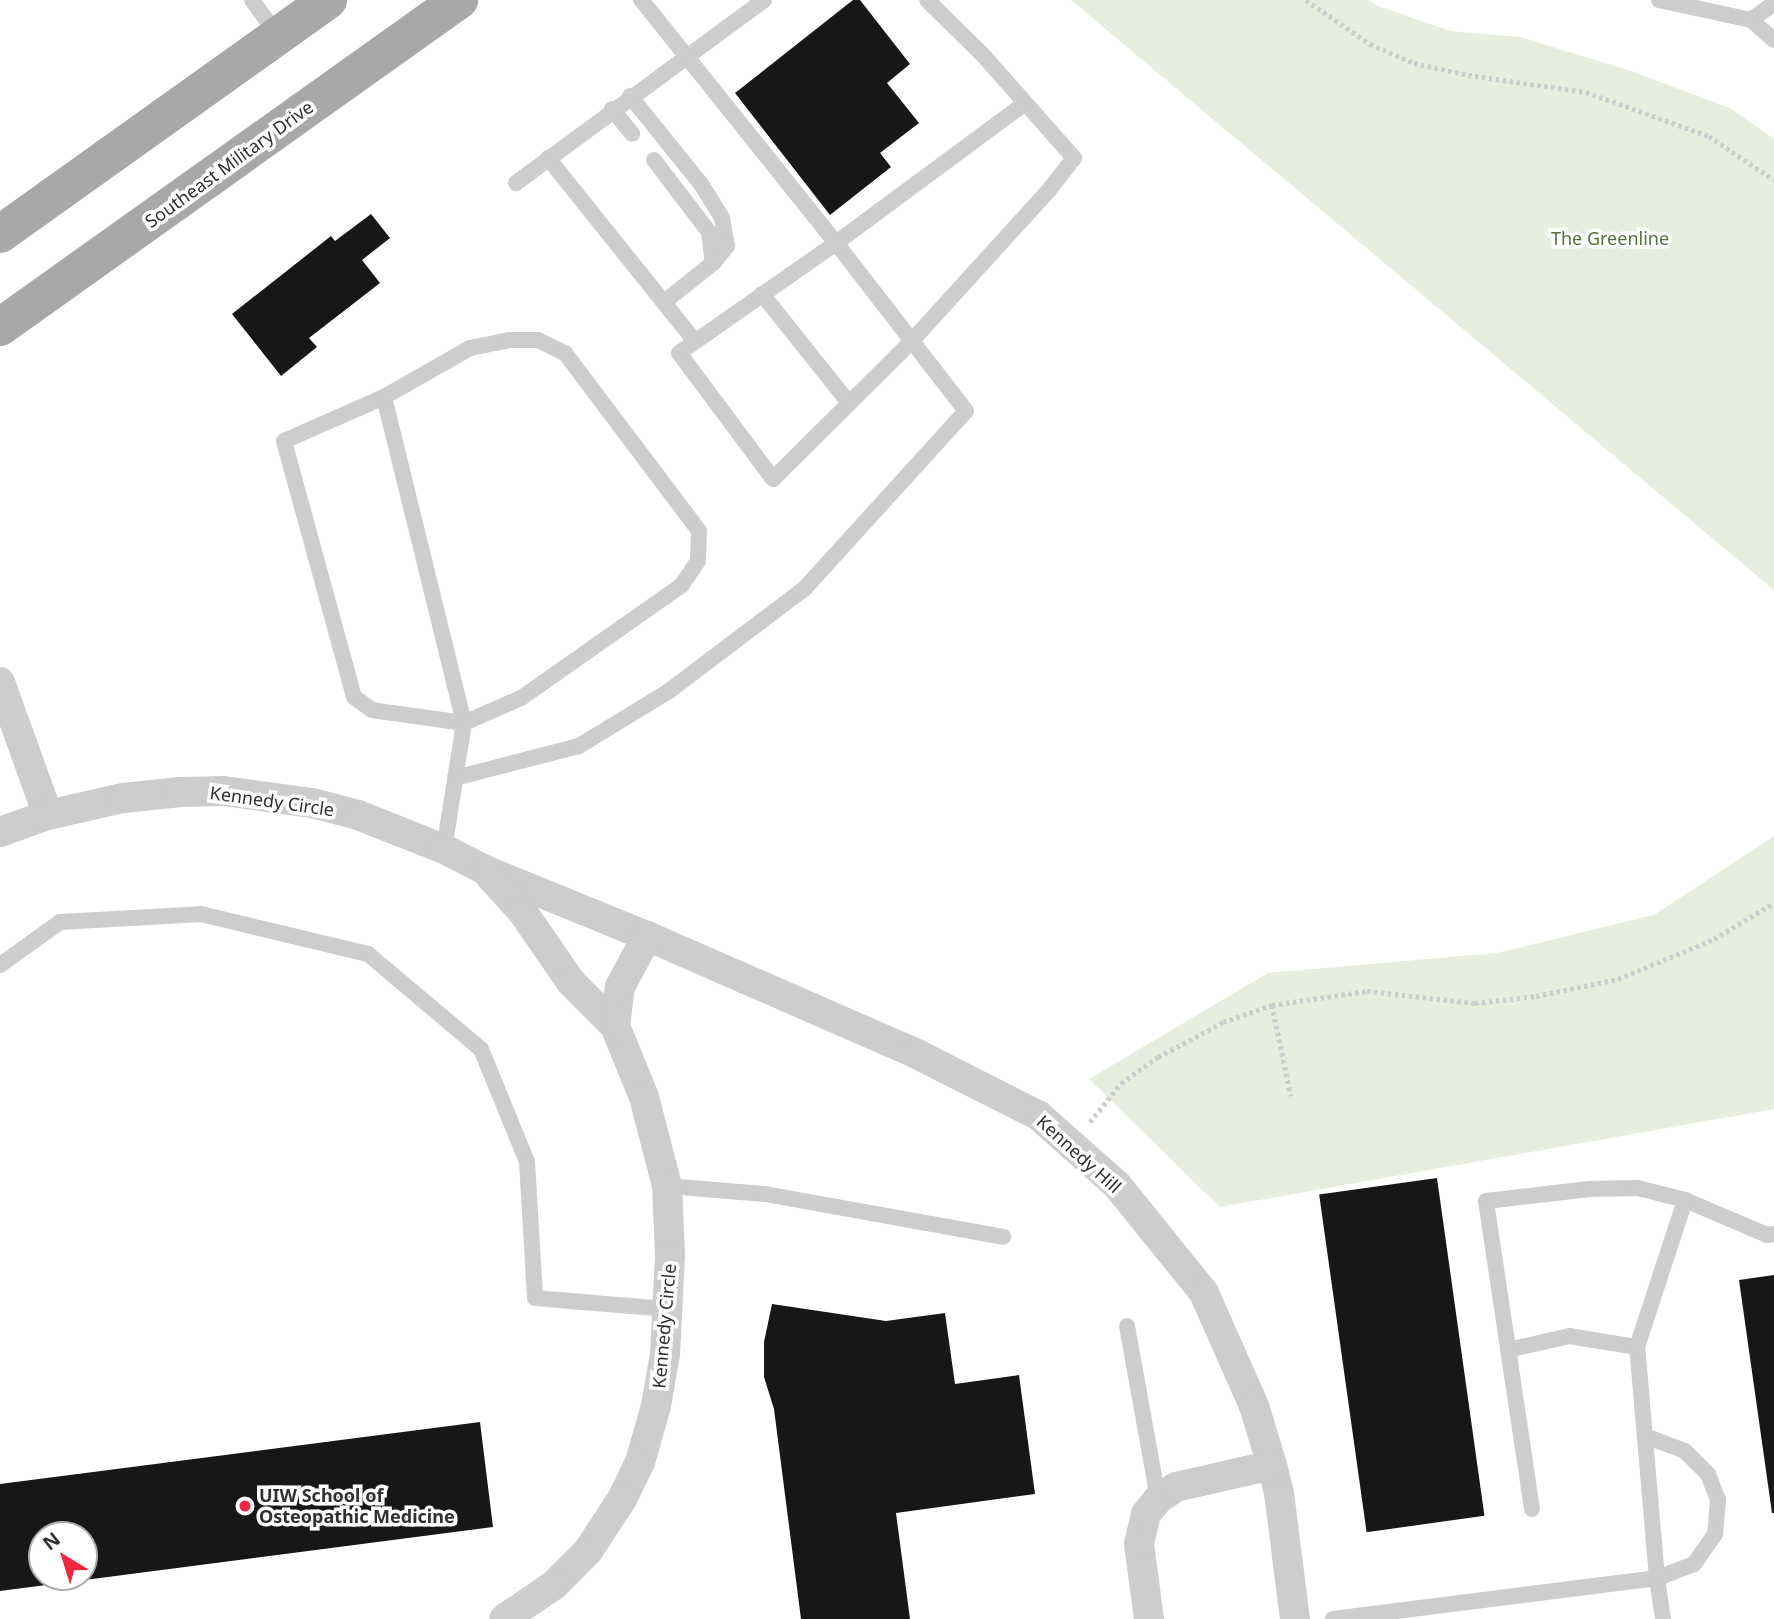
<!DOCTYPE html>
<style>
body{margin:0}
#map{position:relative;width:1774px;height:1619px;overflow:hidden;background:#fff;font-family:"Noto Sans",sans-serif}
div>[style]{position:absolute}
.green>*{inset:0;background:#e7eedd}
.building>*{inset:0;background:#171717;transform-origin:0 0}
.path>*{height:4.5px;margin-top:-2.25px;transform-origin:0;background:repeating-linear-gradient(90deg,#cdcdcd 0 3.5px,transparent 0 7px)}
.service>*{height:16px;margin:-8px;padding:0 8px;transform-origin:8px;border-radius:8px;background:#cdcdcd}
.minor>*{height:30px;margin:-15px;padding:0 15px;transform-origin:15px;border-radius:15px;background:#cdcdcd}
.primary>*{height:38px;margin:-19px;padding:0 19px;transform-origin:19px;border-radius:19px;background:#a8a8a8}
.dots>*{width:19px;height:19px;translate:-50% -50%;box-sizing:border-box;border:4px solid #fff;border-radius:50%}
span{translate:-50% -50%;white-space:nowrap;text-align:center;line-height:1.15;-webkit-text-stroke:7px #fff;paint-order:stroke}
.street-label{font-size:18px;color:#303030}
.park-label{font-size:18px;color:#567039}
.poi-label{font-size:18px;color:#303030;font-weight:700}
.left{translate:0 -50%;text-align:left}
.north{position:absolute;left:28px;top:1521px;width:70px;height:70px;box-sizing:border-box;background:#fff;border:2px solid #acacac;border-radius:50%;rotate:322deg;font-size:19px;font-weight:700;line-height:28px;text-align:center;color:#303030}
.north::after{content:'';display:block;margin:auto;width:24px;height:32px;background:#f22742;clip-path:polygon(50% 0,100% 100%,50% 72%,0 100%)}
</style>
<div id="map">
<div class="green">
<i style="clip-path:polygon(1071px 0,1369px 0,1378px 6px,1450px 31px,1520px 37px,1628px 70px,1730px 108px,1774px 139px,1774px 590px)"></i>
<i style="clip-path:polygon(1774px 836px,1774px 1109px,1220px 1207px,1089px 1079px,1268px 973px,1497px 953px,1654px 915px)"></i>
</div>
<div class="building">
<i style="clip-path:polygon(853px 0,860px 0,910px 64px,887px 83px,919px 123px,880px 153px,891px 167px,830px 215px,735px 93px)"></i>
<i style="clip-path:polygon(371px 214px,390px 238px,362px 260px,380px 283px,309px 338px,317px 347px,281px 376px,232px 314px,331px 236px,335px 241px)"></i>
<i style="left:1437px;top:1178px;width:341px;height:119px;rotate:82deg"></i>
<i style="clip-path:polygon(1774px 1275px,1774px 1513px,1772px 1513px,1739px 1280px)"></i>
<i style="clip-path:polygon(772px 1304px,886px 1321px,945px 1313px,955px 1384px,1019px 1375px,1035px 1494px,896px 1513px,910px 1619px,801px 1619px,774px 1409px,764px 1377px,764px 1342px)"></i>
<i style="clip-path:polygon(evenodd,480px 1422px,493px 1527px,0 1591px,0 1484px,480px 1422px,42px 1535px,84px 1535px,84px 1577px,42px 1577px,42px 1535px)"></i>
</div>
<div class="path">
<i style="left:1306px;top:0;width:78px;rotate:34.5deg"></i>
<i style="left:1370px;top:44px;width:48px;rotate:23.4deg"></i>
<i style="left:1414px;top:63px;width:55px;rotate:12.5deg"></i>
<i style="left:1468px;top:75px;width:119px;rotate:8.2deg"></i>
<i style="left:1586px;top:92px;width:131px;rotate:19.7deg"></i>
<i style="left:1709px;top:136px;width:78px;rotate:34.1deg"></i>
<i style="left:1272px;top:1005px;width:93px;rotate:78.2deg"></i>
<i style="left:1090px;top:1122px;width:50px;rotate:-51.5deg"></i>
<i style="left:1121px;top:1083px;width:45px;rotate:-35.1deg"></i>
<i style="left:1158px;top:1057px;width:74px;rotate:-28.3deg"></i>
<i style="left:1223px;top:1022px;width:52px;rotate:-19.1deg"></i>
<i style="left:1272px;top:1005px;width:96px;rotate:-8.4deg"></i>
<i style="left:1367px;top:991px;width:109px;rotate:6.3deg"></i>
<i style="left:1475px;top:1003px;width:61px;rotate:-6.5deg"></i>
<i style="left:1536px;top:996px;width:84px;rotate:-11.7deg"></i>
<i style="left:1618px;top:979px;width:104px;rotate:-22.6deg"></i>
<i style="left:1714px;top:939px;width:70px;rotate:-31deg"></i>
</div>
<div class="service">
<i style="left:252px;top:0;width:44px;rotate:54.2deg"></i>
<i style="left:927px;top:0;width:77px;rotate:44.5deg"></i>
<i style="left:982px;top:54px;width:139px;rotate:48.5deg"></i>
<i style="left:1074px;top:158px;width:39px;rotate:128deg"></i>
<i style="left:1050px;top:189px;width:207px;rotate:132.3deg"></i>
<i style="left:911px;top:342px;width:194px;rotate:135.2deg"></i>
<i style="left:773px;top:479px;width:157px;rotate:-126.7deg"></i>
<i style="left:679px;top:353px;width:192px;rotate:-35deg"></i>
<i style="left:836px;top:243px;width:235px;rotate:-36.5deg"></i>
<i style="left:1659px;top:0;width:94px;rotate:12.3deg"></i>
<i style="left:1751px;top:20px;width:29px;rotate:-36deg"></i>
<i style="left:1751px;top:20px;width:30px;rotate:41deg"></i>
<i style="left:630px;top:96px;width:113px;rotate:51.1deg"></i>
<i style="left:701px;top:184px;width:40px;rotate:58deg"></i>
<i style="left:722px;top:218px;width:28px;rotate:80deg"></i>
<i style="left:727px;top:246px;width:22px;rotate:129deg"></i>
<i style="left:713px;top:263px;width:63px;rotate:141.5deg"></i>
<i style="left:612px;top:109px;width:32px;rotate:51deg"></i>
<i style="left:548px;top:158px;width:233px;rotate:51.3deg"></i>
<i style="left:654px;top:160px;width:91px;rotate:52.6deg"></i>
<i style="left:709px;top:232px;width:31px;rotate:83deg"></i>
<i style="left:516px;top:183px;width:308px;rotate:-36.4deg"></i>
<i style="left:762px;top:294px;width:139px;rotate:51.4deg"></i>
<i style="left:384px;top:397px;width:336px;rotate:76.2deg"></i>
<i style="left:464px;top:723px;width:93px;rotate:-172deg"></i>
<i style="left:372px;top:710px;width:22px;rotate:-144deg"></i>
<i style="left:354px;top:697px;width:265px;rotate:-105.3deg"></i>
<i style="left:284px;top:441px;width:109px;rotate:-23.7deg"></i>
<i style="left:384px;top:397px;width:99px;rotate:-29.7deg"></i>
<i style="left:470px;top:348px;width:41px;rotate:-11.3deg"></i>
<i style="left:510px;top:340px;width:28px"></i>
<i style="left:538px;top:340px;width:30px;rotate:26deg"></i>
<i style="left:565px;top:353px;width:223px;rotate:53deg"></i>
<i style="left:699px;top:531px;width:30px;rotate:92deg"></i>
<i style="left:698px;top:561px;width:29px;rotate:124deg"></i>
<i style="left:682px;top:585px;width:197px;rotate:144.9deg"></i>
<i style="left:521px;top:698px;width:62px;rotate:156.3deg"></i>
<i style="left:464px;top:723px;width:128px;rotate:99deg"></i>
<i style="left:455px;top:778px;width:128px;rotate:-14.5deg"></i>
<i style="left:579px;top:746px;width:105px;rotate:-31.4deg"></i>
<i style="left:669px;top:691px;width:171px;rotate:-37.1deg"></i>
<i style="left:805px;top:588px;width:239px;rotate:-47.7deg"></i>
<i style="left:966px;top:411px;width:212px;rotate:-127.7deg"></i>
<i style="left:836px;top:243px;width:312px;rotate:-128.7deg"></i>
<i style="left:0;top:965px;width:74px;rotate:-35.6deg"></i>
<i style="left:60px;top:922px;width:141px;rotate:-3.2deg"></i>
<i style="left:201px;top:914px;width:172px;rotate:13.5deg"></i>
<i style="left:368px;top:954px;width:148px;rotate:40.1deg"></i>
<i style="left:481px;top:1049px;width:122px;rotate:67.8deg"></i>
<i style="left:527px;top:1162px;width:136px;rotate:86.6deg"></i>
<i style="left:535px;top:1298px;width:132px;rotate:4.8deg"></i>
<i style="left:667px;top:1186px;width:98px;rotate:4.7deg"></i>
<i style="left:765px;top:1194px;width:242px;rotate:10.2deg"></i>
<i style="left:1127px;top:1326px;width:176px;rotate:79.8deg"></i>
<i style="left:1508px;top:1350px;width:63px;rotate:-12.9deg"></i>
<i style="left:1569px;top:1336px;width:69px;rotate:9.2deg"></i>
<i style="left:1645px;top:1436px;width:43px;rotate:20.6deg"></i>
<i style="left:1685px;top:1451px;width:33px;rotate:45deg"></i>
<i style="left:1708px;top:1474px;width:28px;rotate:69deg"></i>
<i style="left:1718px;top:1500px;width:34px;rotate:95deg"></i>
<i style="left:1715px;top:1534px;width:37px;rotate:125deg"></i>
<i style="left:1694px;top:1564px;width:40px;rotate:159deg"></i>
<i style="left:1657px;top:1578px;width:41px;rotate:81.7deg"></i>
<i style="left:1532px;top:1509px;width:311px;rotate:-98.5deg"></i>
<i style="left:1486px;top:1201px;width:104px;rotate:-6.6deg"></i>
<i style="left:1589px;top:1189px;width:49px;rotate:-1.2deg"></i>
<i style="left:1638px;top:1188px;width:49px;rotate:14.3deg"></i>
<i style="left:1685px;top:1200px;width:89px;rotate:23.1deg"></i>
<i style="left:1767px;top:1235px;width:7px;rotate:-8deg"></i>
<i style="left:1333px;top:1619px;width:327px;rotate:-7.2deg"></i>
<i style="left:1657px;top:1578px;width:232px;rotate:-94.9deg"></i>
<i style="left:1637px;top:1347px;width:155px;rotate:-71.9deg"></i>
</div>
<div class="minor">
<i style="left:0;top:682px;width:141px;rotate:70.2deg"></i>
<i style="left:0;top:832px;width:51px;rotate:-19.5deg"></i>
<i style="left:48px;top:815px;width:77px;rotate:-12.8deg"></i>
<i style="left:123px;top:798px;width:58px;rotate:-5.9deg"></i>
<i style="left:181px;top:792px;width:43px;rotate:-1.3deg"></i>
<i style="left:224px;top:791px;width:89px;rotate:7.8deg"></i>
<i style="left:312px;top:803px;width:48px;rotate:14.6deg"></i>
<i style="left:358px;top:815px;width:92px;rotate:21.6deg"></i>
<i style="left:444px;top:849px;width:46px;rotate:27.1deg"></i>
<i style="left:485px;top:870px;width:175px;rotate:22.2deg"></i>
<i style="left:647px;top:936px;width:295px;rotate:23.6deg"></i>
<i style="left:917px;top:1054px;width:137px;rotate:26.9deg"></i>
<i style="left:1039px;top:1116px;width:104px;rotate:41.5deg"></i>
<i style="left:1117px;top:1185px;width:139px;rotate:51.1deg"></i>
<i style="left:1204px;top:1293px;width:124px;rotate:66.1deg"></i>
<i style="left:1254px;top:1406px;width:62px;rotate:73deg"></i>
<i style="left:1272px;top:1465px;width:29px;rotate:76deg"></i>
<i style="left:1279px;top:1493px;width:127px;rotate:82.8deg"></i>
<i style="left:490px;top:876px;width:47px;rotate:47.6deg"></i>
<i style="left:522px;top:911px;width:86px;rotate:55.4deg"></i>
<i style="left:571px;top:982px;width:62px;rotate:45deg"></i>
<i style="left:615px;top:1026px;width:77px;rotate:67.8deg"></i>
<i style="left:644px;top:1097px;width:92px;rotate:75.5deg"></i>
<i style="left:667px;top:1186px;width:70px;rotate:87.5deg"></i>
<i style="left:670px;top:1256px;width:98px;rotate:92.9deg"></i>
<i style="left:665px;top:1354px;width:53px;rotate:99.8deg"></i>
<i style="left:656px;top:1406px;width:58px;rotate:105.9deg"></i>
<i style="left:640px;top:1462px;width:41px;rotate:115.9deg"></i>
<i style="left:622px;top:1499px;width:62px;rotate:123.2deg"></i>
<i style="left:588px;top:1551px;width:48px;rotate:135deg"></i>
<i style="left:554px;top:1585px;width:60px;rotate:145.8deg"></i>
<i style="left:615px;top:1026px;width:39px;rotate:-83deg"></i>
<i style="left:620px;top:987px;width:58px;rotate:-62.1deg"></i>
<i style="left:1149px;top:1619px;width:76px;rotate:-97.6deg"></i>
<i style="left:1139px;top:1544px;width:31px;rotate:-77deg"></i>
<i style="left:1146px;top:1514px;width:19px;rotate:-51deg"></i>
<i style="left:1158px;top:1499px;width:22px;rotate:-34deg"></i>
<i style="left:1176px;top:1487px;width:98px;rotate:-12.9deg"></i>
</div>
<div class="primary">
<i style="left:0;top:234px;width:403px;rotate:-35.5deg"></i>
<i style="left:0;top:327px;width:564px;rotate:-35.47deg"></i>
</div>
<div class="dots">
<i style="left:245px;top:1506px;background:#f22742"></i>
</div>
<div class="street-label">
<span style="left:229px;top:164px;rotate:-36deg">Southeast Military Drive</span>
<span style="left:272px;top:801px;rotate:8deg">Kennedy Circle</span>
<span style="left:1079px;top:1154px;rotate:42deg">Kennedy Hill</span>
<span style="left:664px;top:1326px;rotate:-85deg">Kennedy Circle</span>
</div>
<div class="park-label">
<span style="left:1610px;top:238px">The Greenline</span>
</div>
<div class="poi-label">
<span class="left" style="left:259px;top:1506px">UIW School of<br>Osteopathic Medicine</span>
</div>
<div class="north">N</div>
</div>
